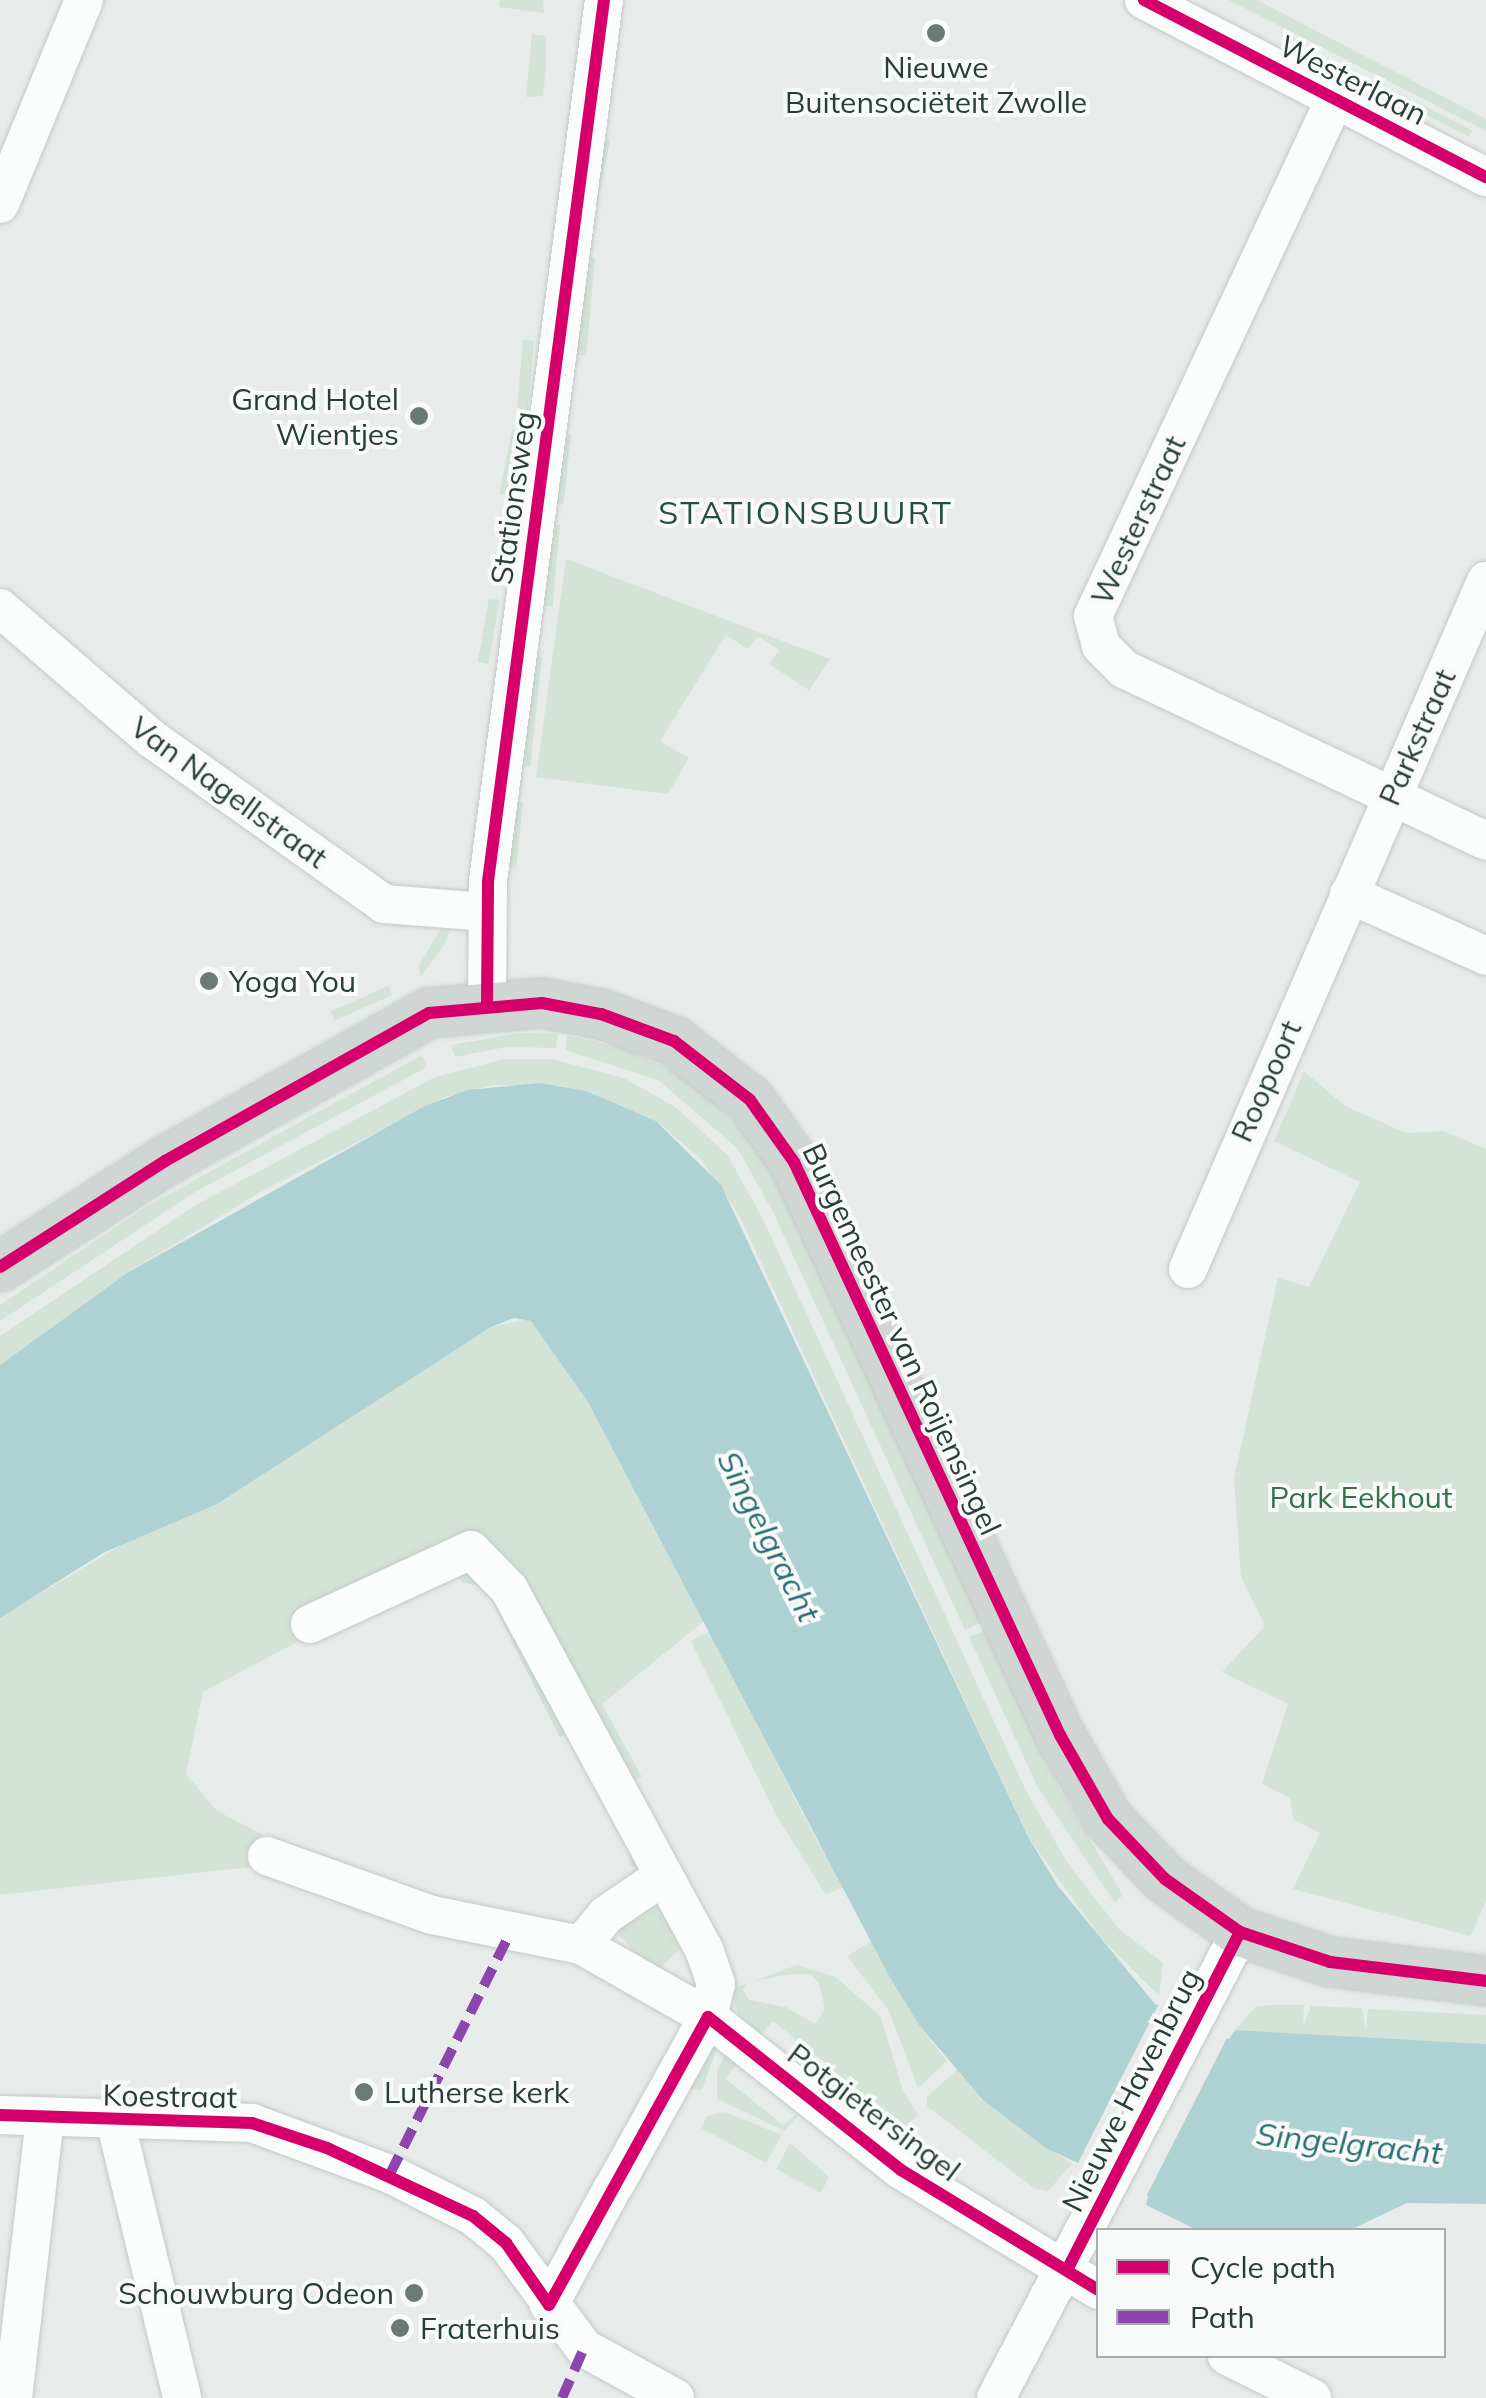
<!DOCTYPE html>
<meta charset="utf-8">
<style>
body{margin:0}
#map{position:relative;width:1486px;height:2398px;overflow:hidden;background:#e7ecea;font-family:Mulish,sans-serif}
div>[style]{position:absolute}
.green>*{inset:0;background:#d3e3d7;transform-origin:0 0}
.water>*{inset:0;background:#aed2d4}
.pier>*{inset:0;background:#e7ecea;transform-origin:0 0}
.roads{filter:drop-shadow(0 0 2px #c4c9c7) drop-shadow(0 0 2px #c4c9c7)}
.minor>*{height:38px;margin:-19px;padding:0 19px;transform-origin:19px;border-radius:19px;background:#fbfcfc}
.major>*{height:48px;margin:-24px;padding:0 24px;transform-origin:24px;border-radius:24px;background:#d0d6d4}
.quiet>*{height:10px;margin-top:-5px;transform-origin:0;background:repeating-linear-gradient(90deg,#8e44ad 0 20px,transparent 0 30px)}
.cycleway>*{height:12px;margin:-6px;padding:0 6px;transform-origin:6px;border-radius:6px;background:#d6006c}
.dots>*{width:28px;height:28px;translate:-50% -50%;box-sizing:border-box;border:5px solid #f7faf8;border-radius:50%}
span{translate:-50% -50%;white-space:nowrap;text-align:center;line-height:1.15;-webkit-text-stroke:8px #f7faf8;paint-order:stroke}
.poi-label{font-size:30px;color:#273e36}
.right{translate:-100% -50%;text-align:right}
.left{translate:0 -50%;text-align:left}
.street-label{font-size:30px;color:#273e36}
.park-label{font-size:30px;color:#367048}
.neighbourhood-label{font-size:32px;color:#254e41;letter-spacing:2.5px}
.water-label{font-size:32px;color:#286c73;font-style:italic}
.legend{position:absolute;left:1096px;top:2228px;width:350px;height:130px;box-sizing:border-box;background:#f7faf8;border:2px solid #a4afaa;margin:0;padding:12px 18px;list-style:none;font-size:30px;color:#273e36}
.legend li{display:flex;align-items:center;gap:20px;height:50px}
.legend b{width:50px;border:2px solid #a4afaa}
</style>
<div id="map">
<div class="green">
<i style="clip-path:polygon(500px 0,543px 0,544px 13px,499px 7px)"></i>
<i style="clip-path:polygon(1229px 0,1257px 0,1486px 119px,1486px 131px)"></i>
<i style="clip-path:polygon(532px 34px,546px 36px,546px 69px,543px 96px,526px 97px)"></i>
<i style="left:1393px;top:90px;width:89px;height:7px;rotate:27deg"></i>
<i style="left:600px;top:138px;width:10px;height:71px;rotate:11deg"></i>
<i style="left:584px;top:257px;width:11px;height:98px;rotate:5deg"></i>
<i style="left:523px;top:340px;width:11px;height:70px;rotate:5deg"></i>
<i style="left:512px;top:429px;width:10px;height:66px;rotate:11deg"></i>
<i style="left:561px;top:434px;width:10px;height:70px;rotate:6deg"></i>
<i style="left:549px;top:524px;width:11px;height:82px;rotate:5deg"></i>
<i style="clip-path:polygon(566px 559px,825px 657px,830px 659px,809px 690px,769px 664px,779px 650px,758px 636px,748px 649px,726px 635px,660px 741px,689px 758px,668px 794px,536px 777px)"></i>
<i style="left:489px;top:598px;width:11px;height:65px;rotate:10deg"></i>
<i style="left:532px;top:656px;width:10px;height:110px;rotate:6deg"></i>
<i style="left:513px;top:801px;width:10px;height:66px;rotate:6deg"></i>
<i style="clip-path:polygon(441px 928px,450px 930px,444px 945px,421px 976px,418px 967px)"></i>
<i style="left:388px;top:986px;width:10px;height:63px;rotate:66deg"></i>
<i style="clip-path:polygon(520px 1033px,558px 1034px,556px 1048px,506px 1047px,455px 1057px,451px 1045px)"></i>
<i style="clip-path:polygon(567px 1035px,625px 1049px,673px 1071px,709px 1096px,752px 1141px,778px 1181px,982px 1622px,965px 1630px,774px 1214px,738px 1149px,658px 1080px,565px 1050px)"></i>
<i style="clip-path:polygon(422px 1055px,427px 1067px,195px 1192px,0 1321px,0 1305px,147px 1206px)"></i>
<i style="clip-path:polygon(505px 1059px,552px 1059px,624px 1078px,677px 1108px,728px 1156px,763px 1219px,1026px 1791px,1069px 1865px,1119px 1929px,1163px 1963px,1159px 1996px,1100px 1937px,1028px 1837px,738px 1213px,700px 1158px,656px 1121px,562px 1086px,493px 1085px,445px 1097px,259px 1193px,127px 1273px,0 1365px,0 1336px,194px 1206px,435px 1077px)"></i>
<i style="clip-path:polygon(1304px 1071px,1345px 1106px,1406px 1133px,1444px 1131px,1486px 1149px,1486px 1902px,1470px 1936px,1293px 1889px,1320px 1833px,1293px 1819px,1290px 1798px,1262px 1784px,1288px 1704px,1222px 1672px,1265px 1626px,1241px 1577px,1234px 1478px,1278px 1278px,1309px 1287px,1360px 1182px,1274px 1141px)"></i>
<i style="clip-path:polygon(538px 1317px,560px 1332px,709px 1617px,602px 1704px,642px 1777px,628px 1783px,639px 1869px,629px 1865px,630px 1850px,568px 1731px,560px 1738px,491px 1599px,480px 1586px,461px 1582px,455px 1558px,203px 1692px,186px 1774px,217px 1811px,262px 1834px,250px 1867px,0 1895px,0 1617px,491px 1327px)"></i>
<i style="clip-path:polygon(986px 1630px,1059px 1788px,1123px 1895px,1115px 1903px,1037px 1786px,969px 1637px)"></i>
<i style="clip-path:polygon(710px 1631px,815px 1838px,845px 1886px,826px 1895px,775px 1813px,691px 1641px)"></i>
<i style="clip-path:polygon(652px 1905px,664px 1908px,687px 1942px,655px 1974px,618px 1934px,619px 1927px)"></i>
<i style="clip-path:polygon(872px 1941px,919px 2025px,947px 2061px,918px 2088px,889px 2011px,847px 1956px)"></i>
<i style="clip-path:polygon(evenodd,797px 1965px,836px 1977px,881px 2017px,903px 2091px,918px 2115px,905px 2127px,843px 2078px,830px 2095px,821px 2087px,834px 2070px,773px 2021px,759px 2037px,741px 2021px,731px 1994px,735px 1988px,797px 1965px,790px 1974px,810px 1974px,819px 1983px,825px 2009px,815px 2024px,786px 2007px,749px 2000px,743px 1990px,749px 1982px,790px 1974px)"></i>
<i style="clip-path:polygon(1271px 2005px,1304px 2005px,1303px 2027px,1311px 2006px,1362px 2008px,1366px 2031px,1368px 2009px,1486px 2015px,1486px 2044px,1235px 2030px,1255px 2007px)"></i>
<i style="clip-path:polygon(713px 2041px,717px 2048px,702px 2090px,677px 2087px)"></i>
<i style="clip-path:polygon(727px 2051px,739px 2060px,726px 2079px,783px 2125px,803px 2109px,785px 2131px,717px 2099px,717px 2070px)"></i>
<i style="clip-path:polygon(957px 2070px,983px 2100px,1072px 2164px,1048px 2191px,1035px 2189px,927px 2106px,927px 2097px)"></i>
<i style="clip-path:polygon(725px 2112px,782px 2135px,766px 2163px,701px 2128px,707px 2116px)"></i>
<i style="clip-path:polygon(790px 2143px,829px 2177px,821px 2193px,776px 2169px)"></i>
</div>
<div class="water">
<i style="clip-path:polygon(540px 1083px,586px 1091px,656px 1121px,721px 1185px,1028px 1837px,1058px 1886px,1155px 2004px,1229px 2039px,1235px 2030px,1486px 2044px,1486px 2204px,1407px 2203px,1350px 2230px,1197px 2230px,1146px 2205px,1148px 2196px,1046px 2148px,983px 2100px,919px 2025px,888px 1974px,588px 1402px,531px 1321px,514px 1318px,491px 1327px,217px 1504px,103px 1553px,0 1618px,0 1365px,127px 1273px,423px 1107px,467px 1090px)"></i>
</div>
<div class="pier">
<i style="left:1160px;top:2002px;width:76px;height:183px;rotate:27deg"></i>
</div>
<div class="roads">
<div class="minor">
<i style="left:1144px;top:0;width:385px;rotate:27.4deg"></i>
<i style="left:1335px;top:99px;width:571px;rotate:115.08deg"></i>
<i style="left:1093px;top:616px;width:31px;rotate:75deg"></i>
<i style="left:1101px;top:646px;width:33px;rotate:45deg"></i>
<i style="left:1124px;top:669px;width:401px;rotate:25.4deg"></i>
<i style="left:0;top:204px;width:221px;rotate:-67.6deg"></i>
<i style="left:0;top:608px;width:201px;rotate:40.8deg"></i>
<i style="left:152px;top:739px;width:285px;rotate:35.4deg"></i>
<i style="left:384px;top:904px;width:101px;rotate:4.5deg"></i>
<i style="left:1349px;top:894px;width:150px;rotate:24.3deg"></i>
<i style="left:487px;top:1003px;width:122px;rotate:-89.5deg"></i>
<i style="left:488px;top:881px;width:889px;rotate:-82.5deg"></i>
<i style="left:1188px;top:1269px;width:750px;rotate:-66.58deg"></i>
<i style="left:310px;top:1624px;width:177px;rotate:-24.7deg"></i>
<i style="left:471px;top:1550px;width:54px;rotate:45.7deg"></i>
<i style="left:509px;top:1589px;width:409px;rotate:61.6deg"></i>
<i style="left:704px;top:1949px;width:37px;rotate:71deg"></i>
<i style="left:716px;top:1984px;width:34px;rotate:104deg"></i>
<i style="left:708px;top:2017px;width:190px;rotate:119deg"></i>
<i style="left:267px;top:1856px;width:175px;rotate:19.7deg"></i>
<i style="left:432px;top:1915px;width:152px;rotate:11.4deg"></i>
<i style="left:581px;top:1945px;width:146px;rotate:29.6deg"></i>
<i style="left:708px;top:2017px;width:246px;rotate:38.4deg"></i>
<i style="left:901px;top:2170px;width:231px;rotate:31.3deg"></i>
<i style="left:581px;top:1945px;width:39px;rotate:-50deg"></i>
<i style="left:606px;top:1915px;width:68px;rotate:-34.2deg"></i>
<i style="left:0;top:2115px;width:252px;rotate:1.8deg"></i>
<i style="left:252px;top:2123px;width:147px;rotate:20.3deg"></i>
<i style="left:390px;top:2174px;width:93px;rotate:26.8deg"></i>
<i style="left:473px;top:2216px;width:43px;rotate:39.3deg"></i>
<i style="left:506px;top:2243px;width:131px;rotate:53.4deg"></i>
<i style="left:584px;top:2348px;width:104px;rotate:28.8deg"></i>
<i style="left:115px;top:2120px;width:286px;rotate:76.4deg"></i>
<i style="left:549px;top:2305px;width:132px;rotate:-61.5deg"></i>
<i style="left:1227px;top:2356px;width:95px;rotate:26.3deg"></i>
<i style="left:13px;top:2398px;width:283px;rotate:-83.5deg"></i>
<i style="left:996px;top:2398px;width:526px;rotate:-62.36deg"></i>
</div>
<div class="major">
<i style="left:0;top:1267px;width:196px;rotate:-32.7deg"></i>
<i style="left:165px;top:1161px;width:303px;rotate:-29.3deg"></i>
<i style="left:429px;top:1013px;width:113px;rotate:-5.1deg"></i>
<i style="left:542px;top:1003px;width:60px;rotate:10.6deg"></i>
<i style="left:601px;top:1014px;width:78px;rotate:20.3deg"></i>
<i style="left:674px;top:1041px;width:96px;rotate:37.8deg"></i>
<i style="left:750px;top:1100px;width:76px;rotate:54.6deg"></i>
<i style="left:794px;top:1162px;width:632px;rotate:65.1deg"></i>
<i style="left:1060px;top:1735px;width:97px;rotate:60.3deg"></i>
<i style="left:1108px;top:1819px;width:83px;rotate:46.5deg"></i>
<i style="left:1165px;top:1879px;width:92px;rotate:35.2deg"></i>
<i style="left:1240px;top:1932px;width:95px;rotate:18.4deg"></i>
<i style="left:1330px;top:1962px;width:157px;rotate:6.9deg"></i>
</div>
</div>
<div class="quiet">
<i style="left:390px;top:2174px;width:269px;rotate:-63.5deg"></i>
<i style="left:562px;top:2398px;width:55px;rotate:-66.3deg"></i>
</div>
<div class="cycleway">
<i style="left:1144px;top:0;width:385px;rotate:27.4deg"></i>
<i style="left:487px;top:1003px;width:122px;rotate:-89.5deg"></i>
<i style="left:488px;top:881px;width:889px;rotate:-82.5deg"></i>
<i style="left:0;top:1267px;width:196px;rotate:-32.7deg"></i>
<i style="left:165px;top:1161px;width:303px;rotate:-29.3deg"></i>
<i style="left:429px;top:1013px;width:113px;rotate:-5.1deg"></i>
<i style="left:542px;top:1003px;width:60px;rotate:10.6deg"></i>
<i style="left:601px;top:1014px;width:78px;rotate:20.3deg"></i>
<i style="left:674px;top:1041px;width:96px;rotate:37.8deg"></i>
<i style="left:750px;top:1100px;width:76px;rotate:54.6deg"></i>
<i style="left:794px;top:1162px;width:632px;rotate:65.1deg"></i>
<i style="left:1060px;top:1735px;width:97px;rotate:60.3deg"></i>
<i style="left:1108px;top:1819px;width:83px;rotate:46.5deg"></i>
<i style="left:1165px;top:1879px;width:92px;rotate:35.2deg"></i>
<i style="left:1240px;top:1932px;width:95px;rotate:18.4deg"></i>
<i style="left:1330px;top:1962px;width:157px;rotate:6.9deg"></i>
<i style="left:0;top:2115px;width:252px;rotate:1.8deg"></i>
<i style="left:252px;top:2123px;width:79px;rotate:18.4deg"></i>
<i style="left:327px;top:2148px;width:161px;rotate:25deg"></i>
<i style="left:473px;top:2216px;width:43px;rotate:39.3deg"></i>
<i style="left:506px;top:2243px;width:75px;rotate:55.3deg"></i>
<i style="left:549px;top:2305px;width:329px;rotate:-61.1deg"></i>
<i style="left:708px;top:2017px;width:246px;rotate:38.4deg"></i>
<i style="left:901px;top:2170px;width:231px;rotate:31.3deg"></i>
<i style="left:1067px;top:2270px;width:380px;rotate:-62.9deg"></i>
</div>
<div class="dots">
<i style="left:936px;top:33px;background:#6a7b75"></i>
<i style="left:419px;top:416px;background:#6a7b75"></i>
<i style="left:209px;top:981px;background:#6a7b75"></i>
<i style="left:364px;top:2092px;background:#6a7b75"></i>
<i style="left:414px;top:2293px;background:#6a7b75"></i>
<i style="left:400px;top:2328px;background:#6a7b75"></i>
</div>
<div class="poi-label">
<span style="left:936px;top:84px">Nieuwe<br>Buitensociëteit Zwolle</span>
<span class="right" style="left:399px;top:416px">Grand Hotel<br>Wientjes</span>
<span class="left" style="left:229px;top:981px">Yoga You</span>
<span class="left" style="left:384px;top:2092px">Lutherse kerk</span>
<span class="right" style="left:394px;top:2293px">Schouwburg Odeon</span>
<span class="left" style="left:420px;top:2328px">Fraterhuis</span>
</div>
<div class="street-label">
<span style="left:1353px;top:80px;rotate:27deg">Westerlaan</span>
<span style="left:513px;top:498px;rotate:-82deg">Stationsweg</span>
<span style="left:1138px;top:520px;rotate:-65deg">Westerstraat</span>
<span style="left:1417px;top:737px;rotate:-66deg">Parkstraat</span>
<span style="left:229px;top:792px;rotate:36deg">Van Nagellstraat</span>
<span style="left:1266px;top:1081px;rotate:-66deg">Roopoort</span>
<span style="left:902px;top:1339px;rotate:65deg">Burgemeester van Roijensingel</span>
<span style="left:1131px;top:2090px;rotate:-63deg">Nieuwe Havenbrug</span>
<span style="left:170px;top:2096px;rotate:1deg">Koestraat</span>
<span style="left:874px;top:2112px;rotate:37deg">Potgietersingel</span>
</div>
<div class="park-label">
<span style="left:1361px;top:1497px">Park Eekhout</span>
</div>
<div class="neighbourhood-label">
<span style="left:806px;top:512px">STATIONSBUURT</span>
</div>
<div class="water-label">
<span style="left:769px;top:1536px;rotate:63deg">Singelgracht</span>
<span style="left:1349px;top:2143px;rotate:6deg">Singelgracht</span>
</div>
<ul class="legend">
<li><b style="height:12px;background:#d6006c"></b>Cycle path</li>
<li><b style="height:12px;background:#8e44ad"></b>Path</li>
</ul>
</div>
